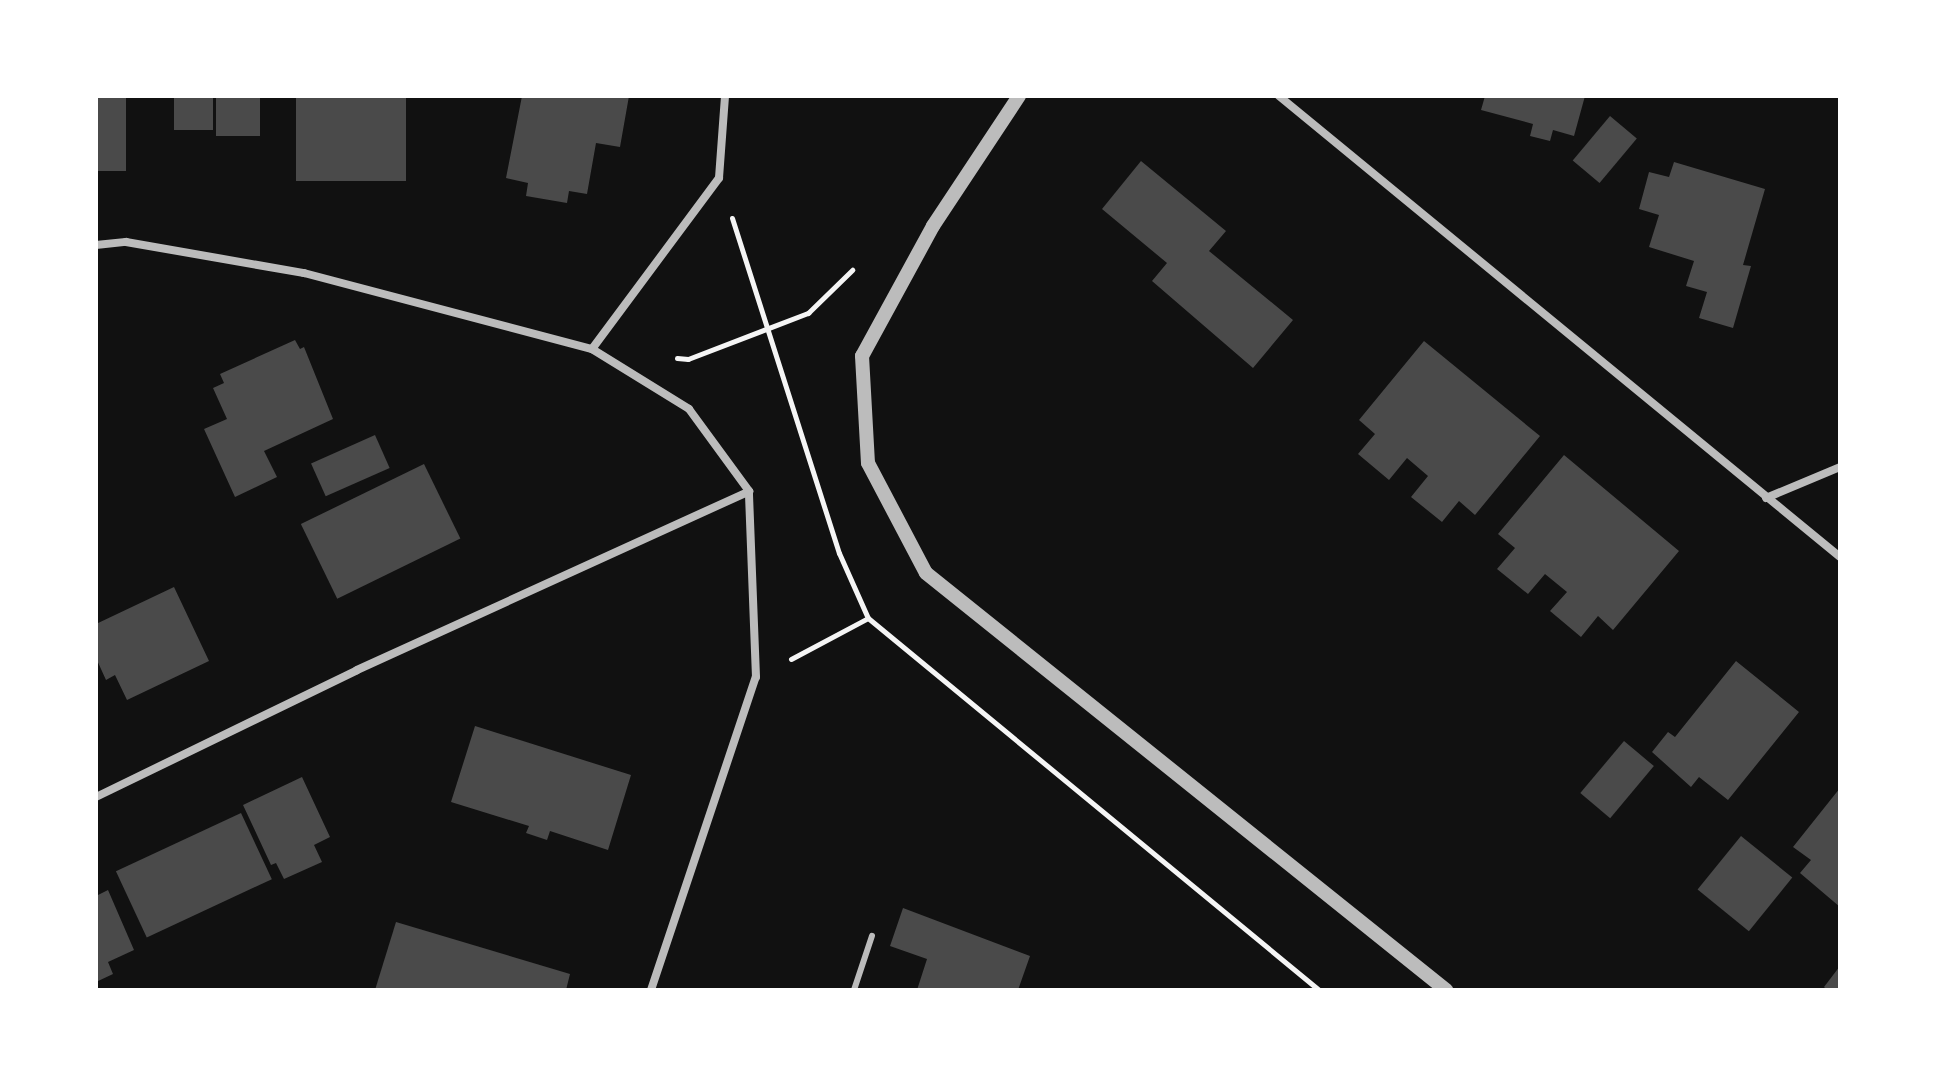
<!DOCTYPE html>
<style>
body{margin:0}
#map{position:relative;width:1936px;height:1086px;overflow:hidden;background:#111;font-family:Literata,serif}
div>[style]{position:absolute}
.building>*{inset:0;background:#4a4a4a;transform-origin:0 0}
.path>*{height:5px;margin:-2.5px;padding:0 2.5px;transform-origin:2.5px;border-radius:2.5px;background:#f5f5f5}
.service>*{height:6px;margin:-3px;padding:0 3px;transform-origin:3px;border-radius:3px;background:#bcbcbc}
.minor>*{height:8px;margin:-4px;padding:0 4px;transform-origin:4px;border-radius:4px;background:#bcbcbc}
.tertiary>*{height:14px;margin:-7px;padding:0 7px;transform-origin:7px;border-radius:7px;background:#bcbcbc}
span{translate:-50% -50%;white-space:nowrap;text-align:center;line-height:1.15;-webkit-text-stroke:8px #fff;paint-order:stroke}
.frame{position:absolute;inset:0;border:98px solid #fff;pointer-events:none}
</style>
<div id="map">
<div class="building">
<i style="left:96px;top:96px;width:30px;height:75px"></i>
<i style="left:174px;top:96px;width:39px;height:34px"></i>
<i style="left:216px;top:96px;width:44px;height:40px"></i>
<i style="left:296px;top:96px;width:110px;height:85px"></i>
<i style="clip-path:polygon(522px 96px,629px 96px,620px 147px,596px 143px,587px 194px,569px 191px,567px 203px,526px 196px,528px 183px,506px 178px)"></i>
<i style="clip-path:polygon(1485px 96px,1585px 96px,1574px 136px,1553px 130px,1550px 141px,1530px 136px,1533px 124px,1481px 110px)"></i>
<i style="left:1610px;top:116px;width:35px;height:58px;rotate:40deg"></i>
<i style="clip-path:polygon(1141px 161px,1226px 231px,1209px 251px,1293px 320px,1253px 368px,1152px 281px,1167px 263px,1102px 209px)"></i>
<i style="clip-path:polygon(1674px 162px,1765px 189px,1743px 265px,1751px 266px,1733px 328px,1699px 318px,1707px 292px,1686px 286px,1694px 261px,1649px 247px,1659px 215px,1639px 209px,1649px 172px,1669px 177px)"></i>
<i style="clip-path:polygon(295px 340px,300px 349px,304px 347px,333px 419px,264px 451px,277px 477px,235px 497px,204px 429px,227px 419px,213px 388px,224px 383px,220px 374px)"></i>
<i style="clip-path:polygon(1424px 341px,1540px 436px,1475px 515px,1459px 501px,1442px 522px,1411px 497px,1428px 476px,1407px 458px,1389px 480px,1358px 454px,1375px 434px,1359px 420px)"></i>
<i style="left:375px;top:435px;width:36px;height:70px;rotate:66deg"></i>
<i style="clip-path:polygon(1564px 455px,1679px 551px,1613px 630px,1598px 616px,1581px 637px,1550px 611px,1567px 592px,1545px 574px,1528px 594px,1497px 569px,1515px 548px,1498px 534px)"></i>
<i style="left:424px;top:464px;width:83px;height:137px;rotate:64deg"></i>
<i style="clip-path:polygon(174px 587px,209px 661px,127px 700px,115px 675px,106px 680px,96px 658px,96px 624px)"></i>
<i style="clip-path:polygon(1736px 661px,1799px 712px,1728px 800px,1699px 777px,1691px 787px,1652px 752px,1668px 732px,1675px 737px)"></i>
<i style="clip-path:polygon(475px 726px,631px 775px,608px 850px,550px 831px,547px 840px,526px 833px,529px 826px,451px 802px)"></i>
<i style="left:1624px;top:741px;width:39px;height:68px;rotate:40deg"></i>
<i style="clip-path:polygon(302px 777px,330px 837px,314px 845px,322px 862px,284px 879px,276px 863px,271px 865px,243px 805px)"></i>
<i style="clip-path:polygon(1840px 788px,1840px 907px,1800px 873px,1811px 860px,1793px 847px)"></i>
<i style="left:241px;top:813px;width:73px;height:138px;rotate:65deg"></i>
<i style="left:1741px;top:836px;width:66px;height:69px;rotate:39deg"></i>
<i style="clip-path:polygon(108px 890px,134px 950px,108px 962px,113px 974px,96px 982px,96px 896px)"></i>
<i style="clip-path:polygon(903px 908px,1030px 956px,1018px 990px,917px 990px,927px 959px,890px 946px)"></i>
<i style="clip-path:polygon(396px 922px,570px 974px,566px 990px,375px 990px)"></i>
<i style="clip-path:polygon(1840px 966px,1840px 990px,1827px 990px,1824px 987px)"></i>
</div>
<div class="path">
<i style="left:732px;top:218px;width:352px;rotate:72.3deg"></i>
<i style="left:839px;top:553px;width:71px;rotate:66deg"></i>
<i style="left:677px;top:358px;width:11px;rotate:5deg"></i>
<i style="left:688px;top:359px;width:129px;rotate:-21deg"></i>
<i style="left:808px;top:313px;width:62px;rotate:-44.3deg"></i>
<i style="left:791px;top:659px;width:87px;rotate:-28deg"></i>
<i style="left:868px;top:618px;width:585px;rotate:39.52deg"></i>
</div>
<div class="service">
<i style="left:854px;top:990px;width:57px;rotate:-71.6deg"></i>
</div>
<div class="minor">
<i style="left:1279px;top:96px;width:726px;rotate:39.41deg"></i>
<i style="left:96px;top:245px;width:30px;rotate:-6deg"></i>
<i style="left:126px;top:242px;width:181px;rotate:9.9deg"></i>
<i style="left:304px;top:273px;width:298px;rotate:14.8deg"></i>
<i style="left:592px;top:349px;width:114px;rotate:31.7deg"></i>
<i style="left:689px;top:409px;width:102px;rotate:53.8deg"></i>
<i style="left:592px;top:349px;width:213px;rotate:-53.4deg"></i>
<i style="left:719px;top:178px;width:82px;rotate:-85.8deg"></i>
<i style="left:1766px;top:498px;width:80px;rotate:-22.7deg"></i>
<i style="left:96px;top:797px;width:290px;rotate:-25.9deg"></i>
<i style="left:357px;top:670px;width:431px;rotate:-24.5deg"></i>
<i style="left:651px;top:990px;width:330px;rotate:-71.5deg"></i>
<i style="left:756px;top:677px;width:186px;rotate:-92.2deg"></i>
</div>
<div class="tertiary">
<i style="left:1019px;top:96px;width:156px;rotate:123.5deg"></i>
<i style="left:933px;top:226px;width:148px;rotate:118.6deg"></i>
<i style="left:862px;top:356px;width:107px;rotate:86.8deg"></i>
<i style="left:868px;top:463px;width:124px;rotate:62.2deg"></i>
<i style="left:926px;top:573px;width:667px;rotate:38.73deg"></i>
</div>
<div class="frame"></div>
</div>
